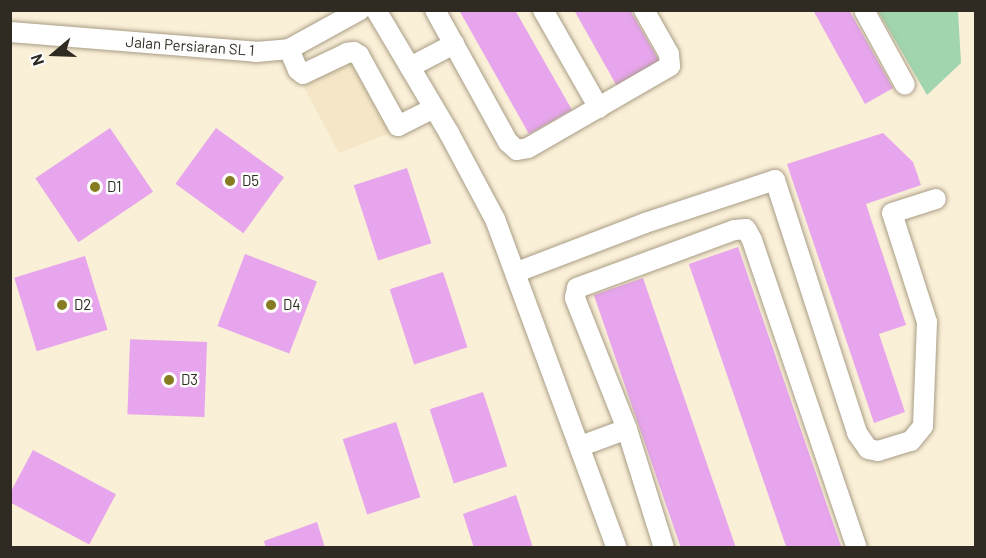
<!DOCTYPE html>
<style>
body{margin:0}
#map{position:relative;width:986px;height:558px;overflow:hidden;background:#faefd7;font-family:Barlow,sans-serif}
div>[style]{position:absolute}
.built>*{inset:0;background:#f4e6c6}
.green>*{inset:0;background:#a1d5ae}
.building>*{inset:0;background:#e6a5ec;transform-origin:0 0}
.roads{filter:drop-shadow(0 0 2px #a89d86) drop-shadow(0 0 2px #a89d86)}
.minor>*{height:20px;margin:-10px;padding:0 10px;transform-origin:10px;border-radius:10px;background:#fff}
.dots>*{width:16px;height:16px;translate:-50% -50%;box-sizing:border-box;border:3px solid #fdfdfd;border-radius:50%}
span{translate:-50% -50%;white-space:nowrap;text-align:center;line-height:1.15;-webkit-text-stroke:5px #fdfdfd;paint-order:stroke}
.street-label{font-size:15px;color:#302b22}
.poi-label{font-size:15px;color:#302b22}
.left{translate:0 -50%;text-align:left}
.frame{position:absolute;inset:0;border:12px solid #302b22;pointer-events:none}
.north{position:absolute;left:24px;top:24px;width:60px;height:60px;-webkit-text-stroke:4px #fdfdfd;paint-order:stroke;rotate:251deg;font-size:16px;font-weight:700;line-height:24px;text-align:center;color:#302b22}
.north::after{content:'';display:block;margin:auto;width:21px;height:27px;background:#302b22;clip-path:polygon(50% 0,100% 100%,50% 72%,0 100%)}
</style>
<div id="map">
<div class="built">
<i style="clip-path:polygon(357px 57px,395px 131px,339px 153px,300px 80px)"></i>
</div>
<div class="green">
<i style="clip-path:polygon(878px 11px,958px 11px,961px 63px,927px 95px)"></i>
</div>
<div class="building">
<i style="clip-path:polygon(459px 10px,515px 10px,572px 110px,529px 134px)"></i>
<i style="clip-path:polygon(574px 10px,630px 10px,661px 64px,618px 88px)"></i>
<i style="clip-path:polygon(813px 10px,849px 10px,893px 88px,865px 104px)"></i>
<i style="left:110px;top:128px;width:77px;height:90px;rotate:56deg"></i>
<i style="left:216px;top:128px;width:84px;height:69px;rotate:36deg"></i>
<i style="clip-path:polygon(883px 133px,913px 162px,921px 185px,866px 204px,906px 325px,879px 334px,905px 412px,874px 423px,787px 164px)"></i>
<i style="left:407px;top:168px;width:79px;height:56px;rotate:72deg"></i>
<i style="left:738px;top:247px;width:318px;height:52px;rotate:71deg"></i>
<i style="left:245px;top:254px;width:77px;height:77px;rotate:21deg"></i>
<i style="left:85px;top:256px;width:77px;height:74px;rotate:73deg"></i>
<i style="left:443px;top:272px;width:79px;height:56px;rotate:72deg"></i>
<i style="left:643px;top:278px;width:285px;height:52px;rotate:71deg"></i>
<i style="left:207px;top:342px;width:75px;height:77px;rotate:92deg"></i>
<i style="left:483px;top:392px;width:78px;height:56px;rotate:72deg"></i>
<i style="left:396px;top:422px;width:79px;height:56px;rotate:72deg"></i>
<i style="left:33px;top:450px;width:94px;height:57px;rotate:28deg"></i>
<i style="clip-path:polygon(516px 495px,533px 548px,474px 548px,463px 514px)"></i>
<i style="clip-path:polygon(317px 522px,325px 548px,266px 548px,264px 541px)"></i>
</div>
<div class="roads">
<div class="minor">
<i style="left:376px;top:10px;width:143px;rotate:59.3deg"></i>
<i style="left:449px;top:133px;width:98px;rotate:61.9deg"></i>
<i style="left:495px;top:219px;width:351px;rotate:69.7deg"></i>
<i style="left:435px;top:10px;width:151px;rotate:61.1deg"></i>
<i style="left:508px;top:142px;width:12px;rotate:42deg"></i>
<i style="left:517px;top:150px;width:11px;rotate:-10deg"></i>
<i style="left:528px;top:148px;width:164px;rotate:-30deg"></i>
<i style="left:670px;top:66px;width:12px;rotate:-95deg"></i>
<i style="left:669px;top:54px;width:51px;rotate:-119.6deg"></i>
<i style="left:543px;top:10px;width:113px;rotate:60.3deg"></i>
<i style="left:864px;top:10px;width:85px;rotate:61.3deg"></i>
<i style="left:10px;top:32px;width:247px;rotate:4.6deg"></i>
<i style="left:256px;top:52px;width:33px;rotate:-5deg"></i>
<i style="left:289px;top:49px;width:81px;rotate:-28.8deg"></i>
<i style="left:289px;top:49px;width:23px;rotate:67deg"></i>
<i style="left:298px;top:70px;width:6px;rotate:39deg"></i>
<i style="left:303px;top:74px;width:49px;rotate:-25.5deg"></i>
<i style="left:347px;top:53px;width:7px;rotate:-8deg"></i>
<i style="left:354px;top:52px;width:6px;rotate:31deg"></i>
<i style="left:359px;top:55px;width:81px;rotate:61.2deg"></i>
<i style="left:398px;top:126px;width:40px;rotate:-26.6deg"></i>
<i style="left:410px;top:67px;width:50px;rotate:-27.6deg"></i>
<i style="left:517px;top:272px;width:137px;rotate:-20.9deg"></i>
<i style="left:645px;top:223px;width:137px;rotate:-18.3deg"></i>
<i style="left:775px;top:180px;width:266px;rotate:72deg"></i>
<i style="left:857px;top:433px;width:19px;rotate:55deg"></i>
<i style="left:868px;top:449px;width:10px;rotate:11deg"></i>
<i style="left:878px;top:451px;width:34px;rotate:-17deg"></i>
<i style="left:911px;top:441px;width:19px;rotate:-51deg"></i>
<i style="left:923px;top:426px;width:104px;rotate:-87.8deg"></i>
<i style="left:927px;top:322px;width:114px;rotate:-107.8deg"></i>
<i style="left:892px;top:213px;width:46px;rotate:-17.7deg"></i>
<i style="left:581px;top:446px;width:49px;rotate:-20.3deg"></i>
<i style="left:664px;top:548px;width:125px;rotate:-107.3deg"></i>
<i style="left:627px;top:429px;width:141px;rotate:-111.7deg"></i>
<i style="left:575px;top:298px;width:10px;rotate:-79deg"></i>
<i style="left:577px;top:288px;width:168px;rotate:-20.2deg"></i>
<i style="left:735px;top:230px;width:11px;rotate:-5deg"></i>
<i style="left:746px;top:229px;width:13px;rotate:61deg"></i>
<i style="left:752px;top:240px;width:325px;rotate:71.2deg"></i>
</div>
</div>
<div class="dots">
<i style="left:230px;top:181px;background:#857b20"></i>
<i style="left:95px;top:187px;background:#857b20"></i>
<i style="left:62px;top:305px;background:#857b20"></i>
<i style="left:271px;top:305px;background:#857b20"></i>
<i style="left:169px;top:380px;background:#857b20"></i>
</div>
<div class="street-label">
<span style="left:190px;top:46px;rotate:4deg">Jalan Persiaran SL 1</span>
</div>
<div class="poi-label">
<span class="left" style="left:242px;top:181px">D5</span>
<span class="left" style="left:107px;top:187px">D1</span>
<span class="left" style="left:74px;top:305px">D2</span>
<span class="left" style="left:283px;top:305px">D4</span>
<span class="left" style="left:181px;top:380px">D3</span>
</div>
<div class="frame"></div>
<div class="north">N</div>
</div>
